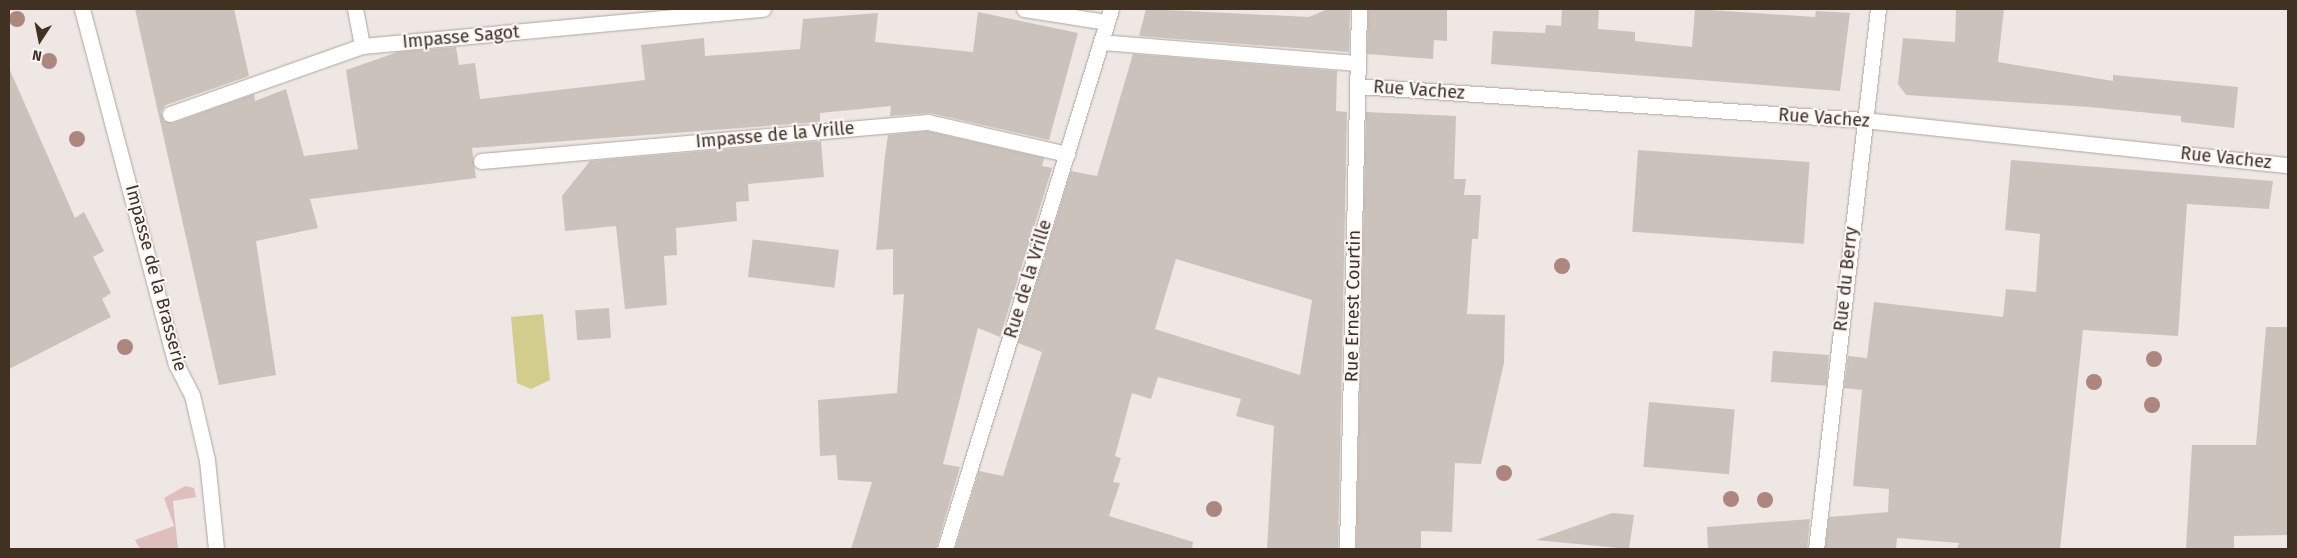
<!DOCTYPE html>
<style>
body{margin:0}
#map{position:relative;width:2297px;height:558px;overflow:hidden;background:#eee7e4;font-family:"Fira Sans",sans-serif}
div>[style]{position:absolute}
.green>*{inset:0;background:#dfbfbd}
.water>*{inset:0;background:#d2cd8d}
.building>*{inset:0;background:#ccc2bc;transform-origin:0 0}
.roads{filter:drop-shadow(0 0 1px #afa59f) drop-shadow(0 0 1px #afa59f)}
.service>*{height:15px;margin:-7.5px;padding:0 7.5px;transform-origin:7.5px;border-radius:7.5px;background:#fff}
.minor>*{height:15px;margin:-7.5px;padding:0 7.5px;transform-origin:7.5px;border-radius:7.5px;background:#fff}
.trees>*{width:16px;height:16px;margin:-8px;border-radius:50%;background:#ad877f}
span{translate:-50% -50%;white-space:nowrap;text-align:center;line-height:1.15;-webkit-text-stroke:4px #faf6f5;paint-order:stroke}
.street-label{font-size:18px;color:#403123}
.frame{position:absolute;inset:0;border:10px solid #403123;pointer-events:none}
.north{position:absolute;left:15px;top:15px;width:50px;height:50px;-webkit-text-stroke:4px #faf6f5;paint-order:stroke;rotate:191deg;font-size:14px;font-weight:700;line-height:20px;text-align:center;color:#403123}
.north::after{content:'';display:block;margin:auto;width:18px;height:22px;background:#403123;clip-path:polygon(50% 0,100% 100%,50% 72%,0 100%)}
</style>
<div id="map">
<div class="green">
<i style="clip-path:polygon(185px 486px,194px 488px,196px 497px,173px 501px,178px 549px,140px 549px,135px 540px,174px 526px,164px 498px)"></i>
</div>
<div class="water">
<i style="clip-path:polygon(543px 314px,550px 380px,531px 389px,517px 383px,511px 317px)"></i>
</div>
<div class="building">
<i style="clip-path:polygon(135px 9px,234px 9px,249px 76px,166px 105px,161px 112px,164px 121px,173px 123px,254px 94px,255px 101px,286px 89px,304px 156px,358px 149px,346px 70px,398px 52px,456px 47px,459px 65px,475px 63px,480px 99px,645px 80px,641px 45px,704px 38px,705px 56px,800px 49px,803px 19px,878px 13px,875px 42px,973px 52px,978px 12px,1078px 33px,1049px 140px,930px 113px,890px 116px,891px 106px,820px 113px,820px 122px,472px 148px,476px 178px,310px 199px,318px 228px,256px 241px,276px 375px,219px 385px)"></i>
<i style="clip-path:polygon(1146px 9px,1309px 17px,1328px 9px,1350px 9px,1349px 52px,1139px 36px)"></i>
<i style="clip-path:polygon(1368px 9px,1447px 9px,1447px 41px,1434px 40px,1433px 59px,1367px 54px)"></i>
<i style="clip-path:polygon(1562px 9px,1599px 9px,1598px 29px,1635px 32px,1635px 41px,1692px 47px,1695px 9px,1815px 17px,1816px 11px,1850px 13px,1840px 91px,1491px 64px,1493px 31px,1545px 33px,1546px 25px,1561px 26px)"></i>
<i style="clip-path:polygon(1956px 9px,2004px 9px,1998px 62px,2113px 81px,2113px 75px,2238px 87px,2234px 128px,2181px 122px,2181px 116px,2089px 107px,1906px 95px,1898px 84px,1903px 38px,1955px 42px)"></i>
<i style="clip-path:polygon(evenodd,1133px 54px,1337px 71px,1336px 111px,1347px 112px,1338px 549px,1267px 549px,1274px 426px,1236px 416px,1241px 399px,1158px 377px,1151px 399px,1132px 393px,1115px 456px,1121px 458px,1113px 482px,1120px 483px,1109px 516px,1193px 542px,1192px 549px,955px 549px,979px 471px,1003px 476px,1042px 352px,1018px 343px,1071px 171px,1097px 176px,1133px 54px,1176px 259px,1312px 300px,1300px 375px,1155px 329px,1176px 259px)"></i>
<i style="clip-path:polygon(9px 68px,75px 218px,84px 212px,104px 251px,93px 257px,111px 293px,102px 299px,111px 317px,9px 369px)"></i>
<i style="clip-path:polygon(1366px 112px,1456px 116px,1454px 179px,1466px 179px,1464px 195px,1481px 195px,1478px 239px,1472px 239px,1467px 314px,1505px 315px,1504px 363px,1481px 464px,1455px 463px,1452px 532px,1421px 531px,1421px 549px,1356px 549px)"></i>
<i style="clip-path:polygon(927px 131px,1044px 158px,1042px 166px,1052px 168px,1000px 337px,978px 328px,943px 464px,960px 467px,936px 549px,851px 549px,872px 482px,838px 480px,836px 455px,820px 456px,818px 400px,897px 393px,904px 294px,893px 295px,893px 249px,876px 250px,885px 155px,888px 135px)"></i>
<i style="clip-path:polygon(821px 141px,824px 177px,748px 184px,749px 201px,736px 202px,737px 221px,676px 228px,677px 255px,664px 256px,667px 305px,625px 309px,616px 226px,565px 231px,562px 196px,590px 161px)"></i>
<i style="left:1638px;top:150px;width:172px;height:82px;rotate:4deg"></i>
<i style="clip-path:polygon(2011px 160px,2273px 181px,2269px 209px,2187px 204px,2178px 336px,2083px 330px,2060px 549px,1957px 549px,1959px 543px,1897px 538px,1896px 549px,1825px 549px,1829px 517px,1888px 512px,1889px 489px,1853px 486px,1862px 390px,1844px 388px,1848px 356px,1867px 358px,1874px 302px,2003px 317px,2006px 289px,2036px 292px,2040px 234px,2005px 230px)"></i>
<i style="left:839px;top:250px;width:38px;height:87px;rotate:97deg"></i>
<i style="left:609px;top:308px;width:30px;height:34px;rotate:86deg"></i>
<i style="clip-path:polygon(2266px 327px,2288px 327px,2288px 535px,2234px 536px,2234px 549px,2186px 549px,2192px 445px,2256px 445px)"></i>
<i style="left:1773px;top:351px;width:56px;height:31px;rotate:4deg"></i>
<i style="left:1649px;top:402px;width:86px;height:65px;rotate:5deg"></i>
<i style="clip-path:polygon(1612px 513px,1634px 515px,1629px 549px,1536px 540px)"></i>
<i style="clip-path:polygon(1810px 519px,1807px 549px,1708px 549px,1707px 527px)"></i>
</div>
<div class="roads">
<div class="service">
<i style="left:1101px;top:42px;width:258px;rotate:4.7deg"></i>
</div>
<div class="minor">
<i style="left:82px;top:9px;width:367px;rotate:75.2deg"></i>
<i style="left:176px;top:364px;width:35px;rotate:63deg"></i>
<i style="left:192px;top:395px;width:67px;rotate:77deg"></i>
<i style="left:207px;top:460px;width:89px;rotate:84.2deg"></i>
<i style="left:355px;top:9px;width:38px;rotate:79deg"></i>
<i style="left:1024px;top:9px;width:83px;rotate:9deg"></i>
<i style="left:1357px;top:86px;width:508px;rotate:3.84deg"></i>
<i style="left:1864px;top:120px;width:426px;rotate:6.1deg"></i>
<i style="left:170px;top:114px;width:204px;rotate:-19.5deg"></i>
<i style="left:362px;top:46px;width:403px;rotate:-5.3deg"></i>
<i style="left:481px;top:161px;width:449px;rotate:-5deg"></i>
<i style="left:928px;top:122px;width:143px;rotate:13deg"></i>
<i style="left:945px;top:549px;width:565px;rotate:-72.91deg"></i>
<i style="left:1347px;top:549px;width:540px;rotate:-88.73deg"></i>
<i style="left:1816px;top:549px;width:544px;rotate:-83.45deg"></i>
</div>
</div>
<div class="trees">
<i style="left:17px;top:19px"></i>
<i style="left:49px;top:61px"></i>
<i style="left:77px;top:139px"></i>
<i style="left:1562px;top:266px"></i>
<i style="left:125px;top:347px"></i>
<i style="left:2154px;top:359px"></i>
<i style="left:2094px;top:382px"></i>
<i style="left:2152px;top:405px"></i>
<i style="left:1504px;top:473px"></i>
<i style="left:1731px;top:499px"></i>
<i style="left:1765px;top:500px"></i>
<i style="left:1214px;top:509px"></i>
</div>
<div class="street-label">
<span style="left:461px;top:37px;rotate:-5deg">Impasse Sagot</span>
<span style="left:1419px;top:90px;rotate:4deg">Rue Vachez</span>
<span style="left:1824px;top:118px;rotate:4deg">Rue Vachez</span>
<span style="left:775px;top:135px;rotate:-5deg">Impasse de la Vrille</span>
<span style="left:2226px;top:158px;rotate:6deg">Rue Vachez</span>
<span style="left:156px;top:278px;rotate:75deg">Impasse de la Brasserie</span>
<span style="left:1028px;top:279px;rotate:-73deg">Rue de la Vrille</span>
<span style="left:1846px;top:279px;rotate:-84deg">Rue du Berry</span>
<span style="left:1353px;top:306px;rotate:-89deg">Rue Ernest Courtin</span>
</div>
<div class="frame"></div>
<div class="north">N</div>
</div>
